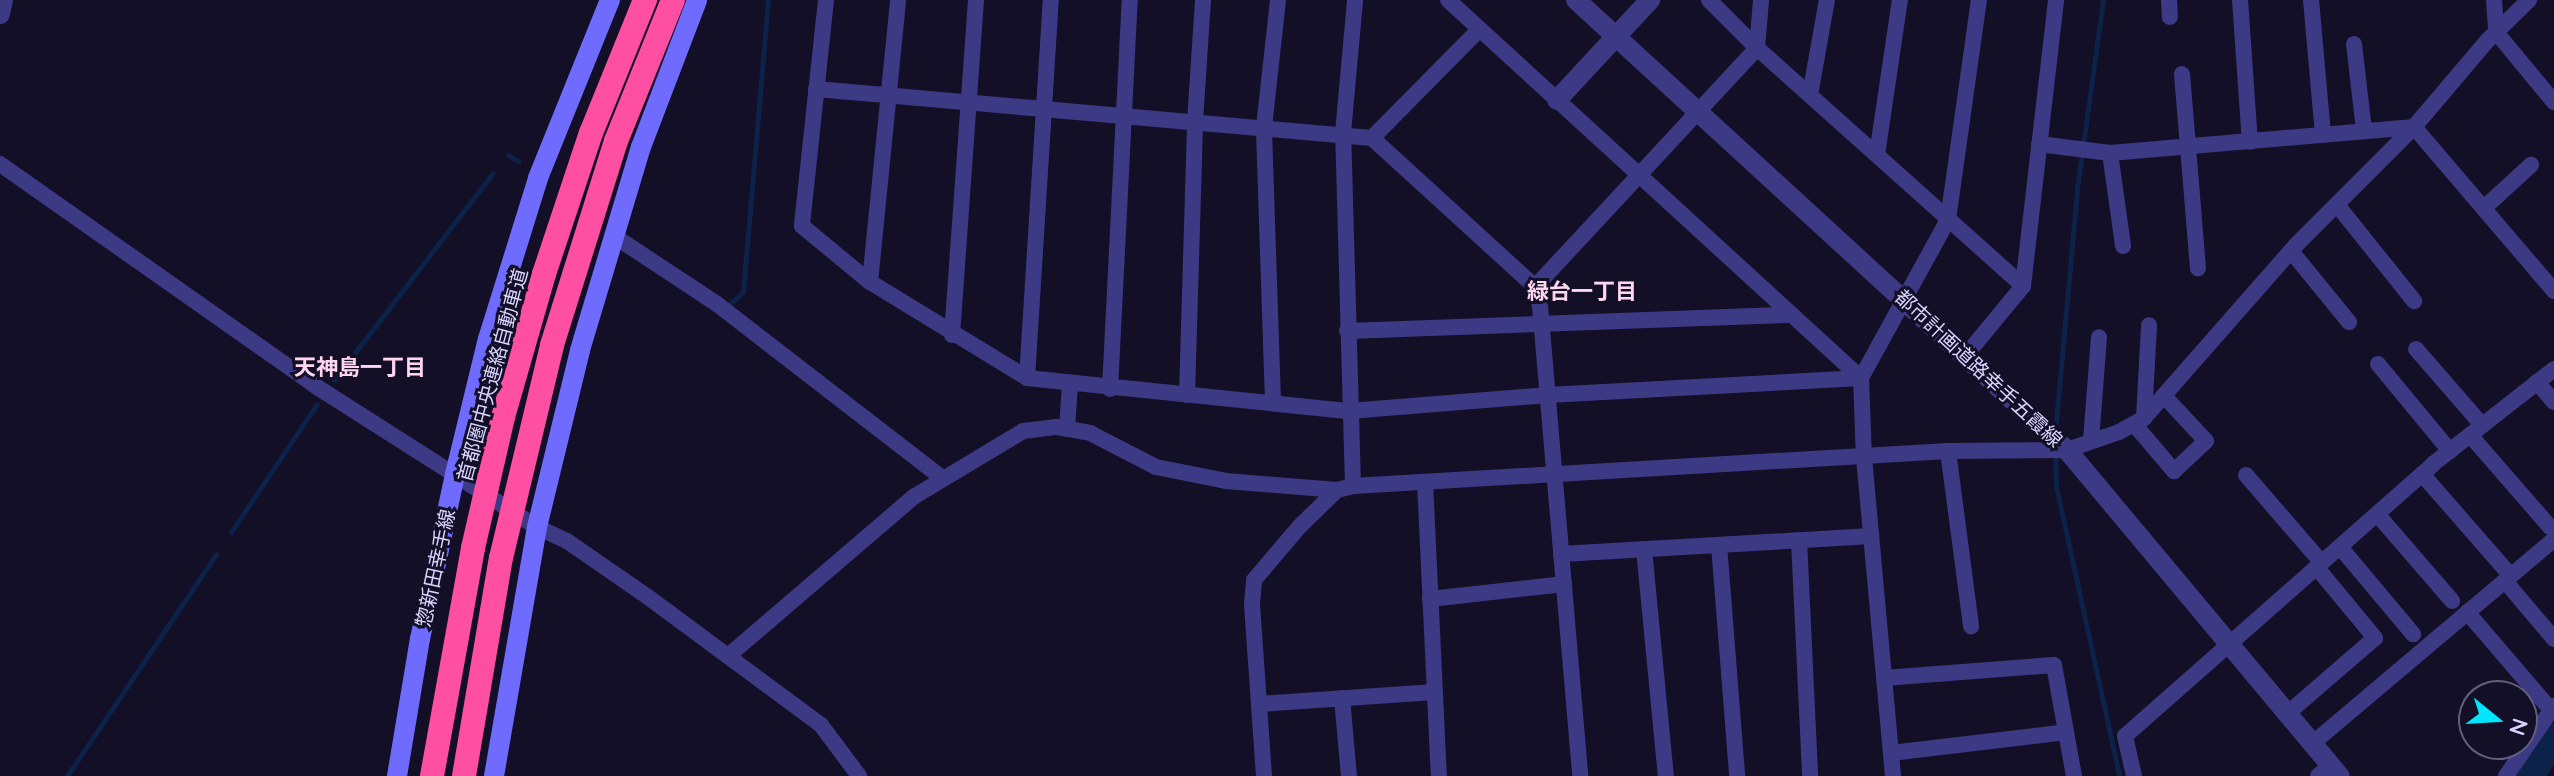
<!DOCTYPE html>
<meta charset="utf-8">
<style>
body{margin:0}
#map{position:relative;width:2554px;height:776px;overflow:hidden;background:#130f26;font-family:Quicksand,"Noto Sans JP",sans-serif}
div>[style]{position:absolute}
.stream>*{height:5px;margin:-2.5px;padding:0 2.5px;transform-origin:2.5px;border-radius:2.5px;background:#0c2248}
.river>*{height:30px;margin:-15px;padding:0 15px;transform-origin:15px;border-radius:15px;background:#0c2248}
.minor>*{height:16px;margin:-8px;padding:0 8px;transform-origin:8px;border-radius:8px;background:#3d3a85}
.tertiary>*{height:20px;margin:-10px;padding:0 10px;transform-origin:10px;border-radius:10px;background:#3d3a85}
.secondary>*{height:20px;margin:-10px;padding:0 10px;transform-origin:10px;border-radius:10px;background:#6f6bff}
.motorway-bridge>*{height:24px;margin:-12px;padding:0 12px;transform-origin:12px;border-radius:12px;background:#ff4fa3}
span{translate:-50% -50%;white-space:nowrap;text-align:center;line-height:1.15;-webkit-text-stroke:6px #130f26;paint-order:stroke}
.street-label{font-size:20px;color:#d9d4ff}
.neighbourhood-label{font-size:22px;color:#ffd6f0;font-weight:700}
.north{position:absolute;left:2458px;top:680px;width:80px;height:80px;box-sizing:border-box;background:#130f26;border:2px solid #625e7d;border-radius:50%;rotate:108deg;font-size:22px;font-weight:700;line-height:32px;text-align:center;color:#d9d4ff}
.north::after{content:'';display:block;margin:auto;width:28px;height:36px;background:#00e5ff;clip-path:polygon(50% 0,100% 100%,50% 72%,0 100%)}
</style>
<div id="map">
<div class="stream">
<i style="left:508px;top:155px;width:12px;rotate:31deg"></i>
<i style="left:730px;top:304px;width:18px;rotate:-43deg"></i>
<i style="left:743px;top:292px;width:293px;rotate:-85.1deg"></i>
<i style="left:334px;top:380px;width:260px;rotate:-52.5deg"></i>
<i style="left:2055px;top:432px;width:245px;rotate:-84.8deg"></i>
<i style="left:2077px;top:188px;width:190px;rotate:-82.1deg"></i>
<i style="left:2055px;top:454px;width:32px;rotate:88deg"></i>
<i style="left:2056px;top:486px;width:297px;rotate:77.7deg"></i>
<i style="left:231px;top:532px;width:154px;rotate:-56.1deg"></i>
<i style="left:67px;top:776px;width:267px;rotate:-56.1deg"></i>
</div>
<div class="river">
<i style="left:2529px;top:776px;width:46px;rotate:-57.3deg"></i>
</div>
<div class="minor">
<i style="left:826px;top:0;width:227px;rotate:96.1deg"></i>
<i style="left:802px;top:226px;width:88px;rotate:39.5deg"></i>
<i style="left:870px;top:282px;width:184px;rotate:31.4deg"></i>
<i style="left:1027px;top:378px;width:324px;rotate:5.9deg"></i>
<i style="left:1349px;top:411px;width:200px;rotate:-4.6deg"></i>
<i style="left:1548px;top:395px;width:313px;rotate:-3.1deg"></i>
<i style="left:1448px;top:0;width:560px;rotate:42.47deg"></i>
<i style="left:1709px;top:0;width:68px;rotate:45deg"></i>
<i style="left:1757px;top:48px;width:357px;rotate:41.8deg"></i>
<i style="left:2169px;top:0;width:17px;rotate:87deg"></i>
<i style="left:2240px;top:0;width:142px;rotate:86deg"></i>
<i style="left:2311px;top:0;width:135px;rotate:84.9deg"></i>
<i style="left:2494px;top:0;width:32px;rotate:86deg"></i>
<i style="left:2496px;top:32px;width:91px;rotate:50.4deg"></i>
<i style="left:2354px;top:44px;width:87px;rotate:83.4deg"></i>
<i style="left:2182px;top:74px;width:195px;rotate:85.3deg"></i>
<i style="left:816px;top:89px;width:558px;rotate:5.04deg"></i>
<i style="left:1372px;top:138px;width:221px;rotate:42.4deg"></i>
<i style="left:1535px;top:287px;width:20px;rotate:75deg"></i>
<i style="left:1540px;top:306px;width:472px;rotate:85.1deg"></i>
<i style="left:1810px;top:95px;width:97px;rotate:-79.9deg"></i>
<i style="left:2414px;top:127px;width:216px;rotate:49.5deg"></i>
<i style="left:1372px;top:138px;width:153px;rotate:-45.3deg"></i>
<i style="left:2039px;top:144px;width:72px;rotate:7.2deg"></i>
<i style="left:2110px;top:153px;width:305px;rotate:-4.9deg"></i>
<i style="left:2110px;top:153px;width:94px;rotate:82deg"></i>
<i style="left:1877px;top:155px;width:157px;rotate:-81.6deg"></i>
<i style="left:0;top:164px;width:388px;rotate:35.1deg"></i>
<i style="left:317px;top:387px;width:261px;rotate:32.5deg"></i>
<i style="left:537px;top:527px;width:33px;rotate:25deg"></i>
<i style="left:567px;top:541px;width:98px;rotate:34.7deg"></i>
<i style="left:648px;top:597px;width:215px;rotate:36.5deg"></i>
<i style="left:821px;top:725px;width:64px;rotate:53.3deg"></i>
<i style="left:2338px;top:206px;width:122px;rotate:51.3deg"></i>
<i style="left:2484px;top:208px;width:64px;rotate:-42.5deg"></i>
<i style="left:614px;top:236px;width:123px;rotate:33.4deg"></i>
<i style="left:717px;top:304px;width:284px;rotate:37.7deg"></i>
<i style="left:2291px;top:251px;width:92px;rotate:50.8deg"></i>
<i style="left:870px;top:282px;width:283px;rotate:-84.3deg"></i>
<i style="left:1535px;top:287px;width:326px;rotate:-47.1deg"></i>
<i style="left:1757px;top:48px;width:48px;rotate:-85.2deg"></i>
<i style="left:1347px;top:331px;width:445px;rotate:-2.1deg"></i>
<i style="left:952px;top:335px;width:336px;rotate:-85.9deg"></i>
<i style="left:2416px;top:349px;width:101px;rotate:49deg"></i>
<i style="left:1966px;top:355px;width:89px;rotate:-50.4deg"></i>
<i style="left:2023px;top:286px;width:288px;rotate:-83.4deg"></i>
<i style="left:2378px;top:364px;width:113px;rotate:50.4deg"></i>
<i style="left:1027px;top:378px;width:379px;rotate:-86.4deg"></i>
<i style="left:2537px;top:382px;width:26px;rotate:50deg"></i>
<i style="left:1110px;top:389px;width:390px;rotate:-87.1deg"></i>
<i style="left:1187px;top:395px;width:274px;rotate:-88.3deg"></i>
<i style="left:1195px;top:121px;width:121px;rotate:-86.2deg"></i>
<i style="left:1273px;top:402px;width:275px;rotate:-91.9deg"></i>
<i style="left:1264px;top:127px;width:128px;rotate:-83.7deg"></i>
<i style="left:2144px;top:418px;width:93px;rotate:-86.9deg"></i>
<i style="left:2134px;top:424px;width:62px;rotate:49.6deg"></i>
<i style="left:2174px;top:471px;width:44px;rotate:-43.2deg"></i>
<i style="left:2206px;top:441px;width:62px;rotate:-133deg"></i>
<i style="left:1067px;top:429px;width:45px;rotate:-86.2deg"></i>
<i style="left:2470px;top:435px;width:122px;rotate:49deg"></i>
<i style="left:2091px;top:441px;width:104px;rotate:-85.6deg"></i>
<i style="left:1948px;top:451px;width:177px;rotate:82.5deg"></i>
<i style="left:2422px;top:474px;width:134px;rotate:48.9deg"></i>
<i style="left:2246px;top:475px;width:116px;rotate:49.2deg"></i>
<i style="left:1425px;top:482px;width:294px;rotate:87.3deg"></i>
<i style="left:1353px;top:486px;width:353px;rotate:-91.6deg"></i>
<i style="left:1343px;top:133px;width:134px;rotate:-84.8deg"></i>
<i style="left:2377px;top:514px;width:115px;rotate:49.2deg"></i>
<i style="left:1799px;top:540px;width:236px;rotate:87.3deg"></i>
<i style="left:1719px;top:545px;width:232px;rotate:85.5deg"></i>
<i style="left:2340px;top:547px;width:114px;rotate:50deg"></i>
<i style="left:1644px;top:549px;width:228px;rotate:84.5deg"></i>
<i style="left:1561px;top:554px;width:311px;rotate:-3.3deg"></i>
<i style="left:2505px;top:581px;width:76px;rotate:49.8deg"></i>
<i style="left:1430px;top:599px;width:135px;rotate:-6.4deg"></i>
<i style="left:2467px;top:612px;width:129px;rotate:49.4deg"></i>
<i style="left:728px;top:656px;width:246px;rotate:-40.6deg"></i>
<i style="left:915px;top:496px;width:126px;rotate:-31deg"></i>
<i style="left:1023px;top:431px;width:34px;rotate:-7deg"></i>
<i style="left:1057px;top:427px;width:34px;rotate:10deg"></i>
<i style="left:1090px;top:433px;width:74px;rotate:27.3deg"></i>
<i style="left:1156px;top:467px;width:71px;rotate:11.3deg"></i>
<i style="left:1226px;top:481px;width:111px;rotate:4.6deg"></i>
<i style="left:1337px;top:490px;width:16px;rotate:-14deg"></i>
<i style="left:1353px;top:486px;width:596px;rotate:-3.37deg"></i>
<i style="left:1948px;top:451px;width:119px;rotate:-0.5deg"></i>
<i style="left:2067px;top:450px;width:55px;rotate:-19.1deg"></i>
<i style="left:2119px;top:432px;width:29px;rotate:-29deg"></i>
<i style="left:2144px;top:418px;width:230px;rotate:-48.7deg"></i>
<i style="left:2296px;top:245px;width:167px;rotate:-45deg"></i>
<i style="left:2414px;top:127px;width:113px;rotate:-49.7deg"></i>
<i style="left:2487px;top:41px;width:59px;rotate:-44.3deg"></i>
<i style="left:1884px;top:678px;width:170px;rotate:-4.4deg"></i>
<i style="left:2054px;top:665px;width:113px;rotate:79.8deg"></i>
<i style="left:1342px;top:698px;width:78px;rotate:84.9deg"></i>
<i style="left:1259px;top:704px;width:176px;rotate:-3.9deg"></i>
<i style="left:2288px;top:713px;width:115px;rotate:-40.8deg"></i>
<i style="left:2375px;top:638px;width:91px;rotate:-129.6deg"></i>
<i style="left:2313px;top:743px;width:316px;rotate:-40.2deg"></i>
<i style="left:1891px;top:753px;width:176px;rotate:-6.8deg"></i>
<i style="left:1264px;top:776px;width:172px;rotate:-94deg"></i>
<i style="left:1252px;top:604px;width:24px;rotate:-85deg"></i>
<i style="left:1254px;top:580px;width:71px;rotate:-49.6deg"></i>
<i style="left:1300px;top:526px;width:52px;rotate:-44.2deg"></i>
<i style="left:1893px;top:776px;width:318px;rotate:-95.2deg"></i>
<i style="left:1864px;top:459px;width:81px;rotate:-92.1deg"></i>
<i style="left:1861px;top:378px;width:180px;rotate:-61.2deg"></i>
<i style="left:1948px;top:220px;width:222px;rotate:-82deg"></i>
<i style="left:2134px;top:776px;width:41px;rotate:-102.7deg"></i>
<i style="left:2125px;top:736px;width:411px;rotate:-41.4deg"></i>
<i style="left:2433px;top:464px;width:154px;rotate:-38.1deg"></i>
<i style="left:2318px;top:776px;width:17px;rotate:-40deg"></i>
<i style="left:2506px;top:776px;width:85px;rotate:-55.6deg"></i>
</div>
<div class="tertiary">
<i style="left:1576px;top:0;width:666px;rotate:42.51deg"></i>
<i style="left:2067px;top:450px;width:425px;rotate:50.1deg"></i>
<i style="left:0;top:14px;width:14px;rotate:-78deg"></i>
<i style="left:1557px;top:100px;width:137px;rotate:-47.1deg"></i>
</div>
<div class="secondary">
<i style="left:397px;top:776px;width:139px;rotate:-80.5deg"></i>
<i style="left:420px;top:639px;width:169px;rotate:-78deg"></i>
<i style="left:455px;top:474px;width:139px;rotate:-76.3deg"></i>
<i style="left:488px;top:339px;width:169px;rotate:-72.7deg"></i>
<i style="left:538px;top:178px;width:192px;rotate:-68deg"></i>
<i style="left:494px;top:776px;width:253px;rotate:-80.2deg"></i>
<i style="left:537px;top:527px;width:182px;rotate:-76.3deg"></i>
<i style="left:580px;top:350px;width:212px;rotate:-73.3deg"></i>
<i style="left:641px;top:147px;width:157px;rotate:-69.1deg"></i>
</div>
<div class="motorway-bridge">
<i style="left:432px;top:776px;width:232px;rotate:-79.8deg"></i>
<i style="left:473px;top:548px;width:134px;rotate:-77.1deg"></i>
<i style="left:503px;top:417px;width:149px;rotate:-74deg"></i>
<i style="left:544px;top:274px;width:149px;rotate:-71.6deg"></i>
<i style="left:591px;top:133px;width:144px;rotate:-67.9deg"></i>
<i style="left:464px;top:776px;width:221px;rotate:-80.4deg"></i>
<i style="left:501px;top:558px;width:219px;rotate:-76.5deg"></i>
<i style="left:552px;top:345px;width:214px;rotate:-72.6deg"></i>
<i style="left:616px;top:141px;width:152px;rotate:-68deg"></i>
</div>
<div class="street-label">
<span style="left:1979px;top:368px;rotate:43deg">都市計画道路幸手五霞線</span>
<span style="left:492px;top:375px;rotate:-75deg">首都圏中央連絡自動車道</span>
<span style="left:435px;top:568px;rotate:-78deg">惣新田幸手線</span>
</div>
<div class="neighbourhood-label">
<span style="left:1582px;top:292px">緑台一丁目</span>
<span style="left:360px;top:368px">天神島一丁目</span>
</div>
<div class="north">N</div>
</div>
